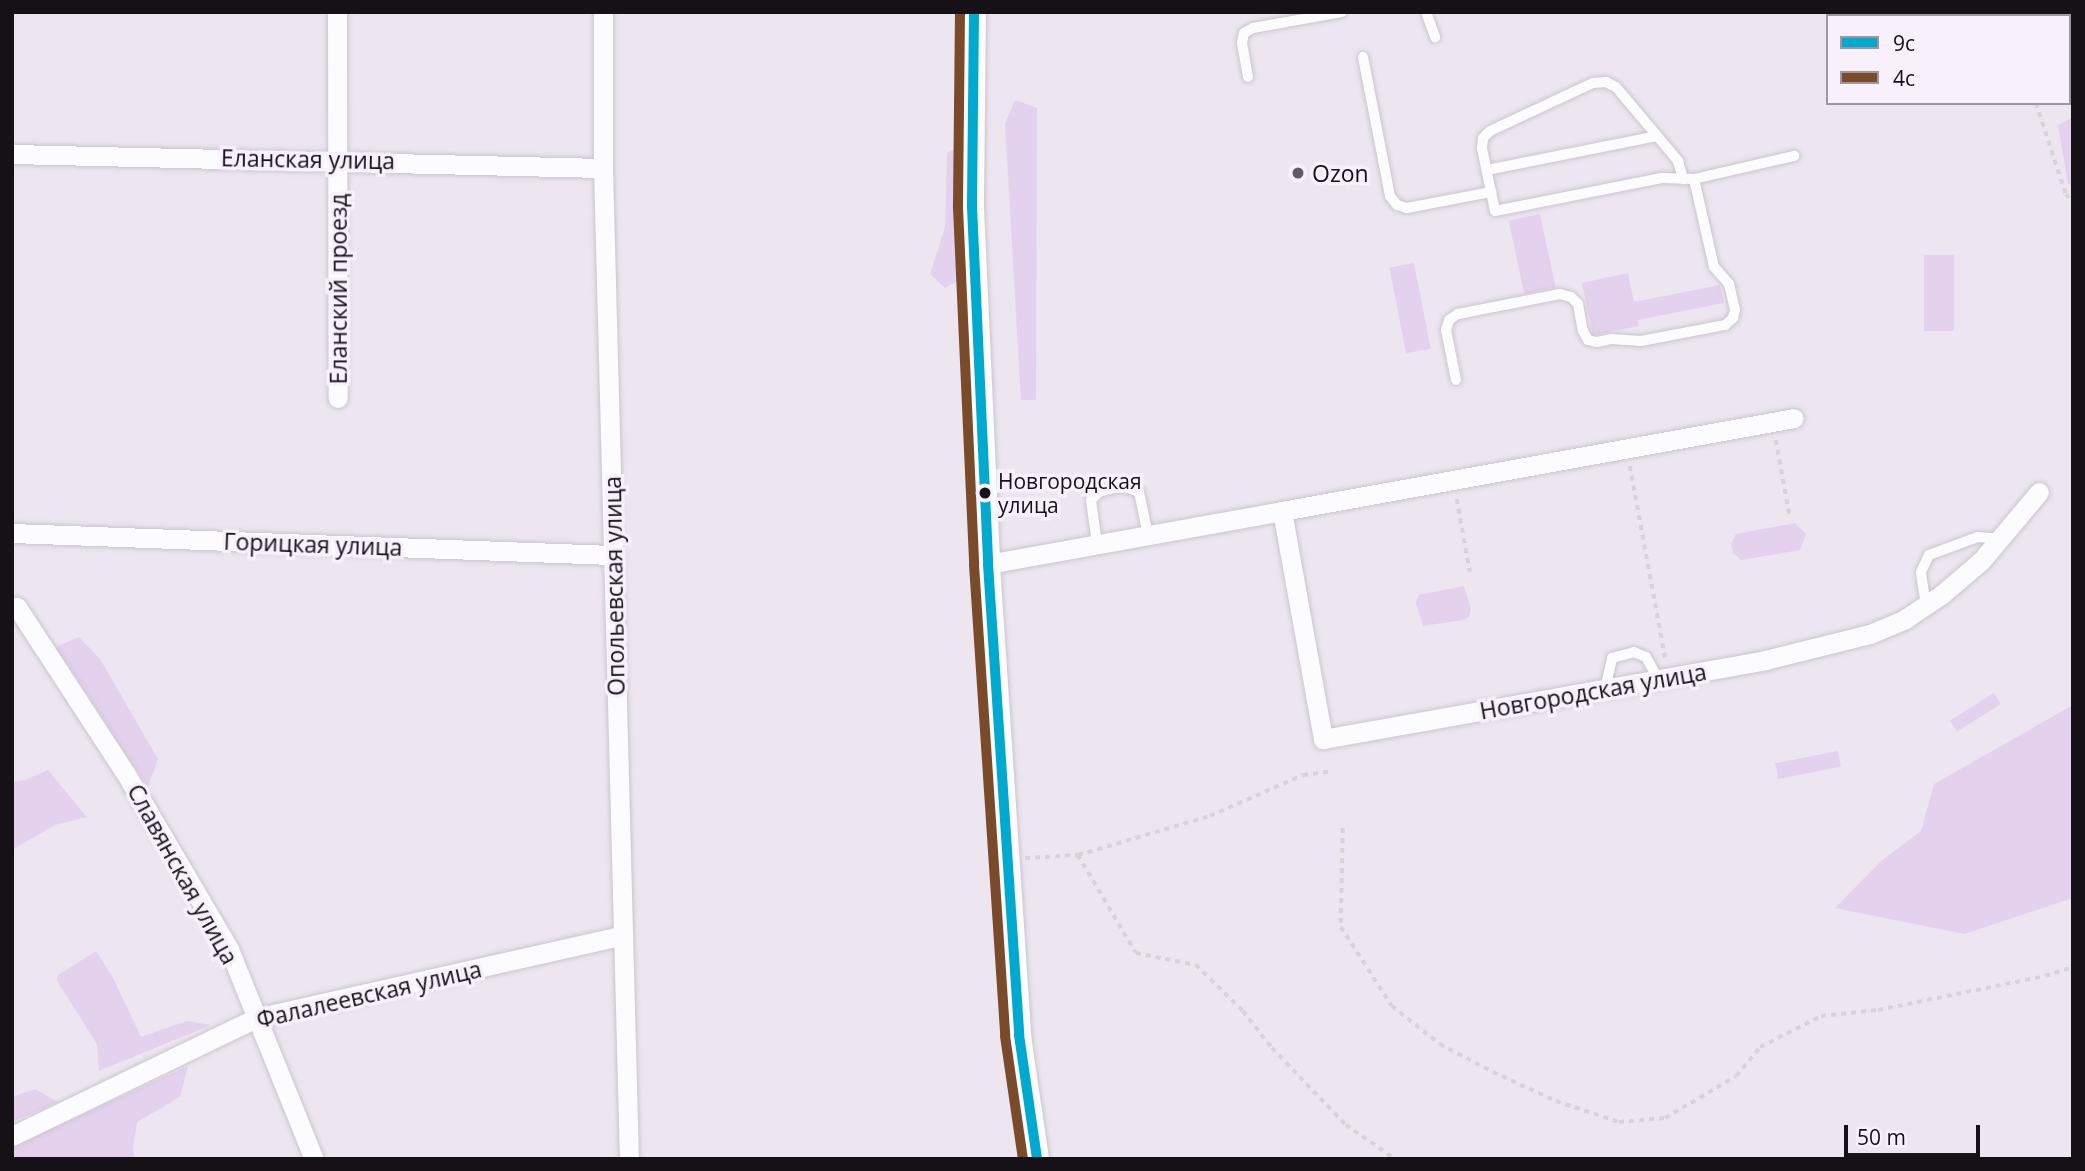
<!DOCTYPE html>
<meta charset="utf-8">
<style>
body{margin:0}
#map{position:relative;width:2085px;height:1171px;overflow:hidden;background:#ede6f1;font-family:"Open Sans",sans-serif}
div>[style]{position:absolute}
.green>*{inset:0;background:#e3d1ed;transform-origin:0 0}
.path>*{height:3.5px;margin-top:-1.75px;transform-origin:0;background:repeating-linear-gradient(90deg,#d6d4d7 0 5px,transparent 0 10px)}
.roads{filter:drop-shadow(0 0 2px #cac5cd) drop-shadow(0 0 2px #cac5cd)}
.service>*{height:10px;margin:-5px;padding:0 5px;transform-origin:5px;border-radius:5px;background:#fcfbfd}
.minor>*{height:19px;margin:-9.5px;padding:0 9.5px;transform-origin:9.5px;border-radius:9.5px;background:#fcfbfd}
.tertiary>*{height:23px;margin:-11.5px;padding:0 11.5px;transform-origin:11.5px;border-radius:11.5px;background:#fcfbfd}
.bus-1>*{height:10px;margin:-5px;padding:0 5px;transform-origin:5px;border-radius:5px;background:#00a9ce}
.bus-2>*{height:10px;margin:-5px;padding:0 5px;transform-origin:5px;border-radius:5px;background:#7a4b2a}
.dots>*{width:19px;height:19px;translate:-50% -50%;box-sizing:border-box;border:4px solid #f8f1fc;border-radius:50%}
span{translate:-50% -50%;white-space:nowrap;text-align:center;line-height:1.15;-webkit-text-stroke:7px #f8f1fc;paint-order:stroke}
.bus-label{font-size:21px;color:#151117}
.left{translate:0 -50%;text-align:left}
.street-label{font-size:23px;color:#151117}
.poi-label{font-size:23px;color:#151117}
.frame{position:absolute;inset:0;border:14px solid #151117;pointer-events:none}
.legend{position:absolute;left:1826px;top:14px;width:245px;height:91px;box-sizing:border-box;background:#f8f1fc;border:2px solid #9d97a0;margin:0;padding:9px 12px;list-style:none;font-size:21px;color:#151117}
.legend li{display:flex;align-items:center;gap:14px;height:35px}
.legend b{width:35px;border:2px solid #9d97a0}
.scale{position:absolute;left:1844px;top:1125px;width:136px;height:32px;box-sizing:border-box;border:4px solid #151117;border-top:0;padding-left:9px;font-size:21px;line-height:24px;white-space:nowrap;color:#151117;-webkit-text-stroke:5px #f8f1fc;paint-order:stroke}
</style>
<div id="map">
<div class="green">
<i style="clip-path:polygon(1015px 100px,1037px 108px,1036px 400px,1021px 400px,1005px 124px)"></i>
<i style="clip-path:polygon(2073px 117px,2073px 185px,2068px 184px,2058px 125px)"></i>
<i style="clip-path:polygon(960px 147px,964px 162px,959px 280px,945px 288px,930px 274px,945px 227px,947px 153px)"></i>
<i style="left:1540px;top:214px;width:75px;height:32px;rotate:78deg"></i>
<i style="left:1924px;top:255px;width:30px;height:76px"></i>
<i style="left:1414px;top:263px;width:87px;height:25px;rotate:79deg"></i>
<i style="clip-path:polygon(1628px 273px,1634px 302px,1720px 285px,1724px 303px,1638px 320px,1639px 326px,1593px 335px,1582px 283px)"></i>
<i style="clip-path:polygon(1795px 523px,1806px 534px,1800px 550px,1741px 560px,1733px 553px,1731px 543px,1736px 534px)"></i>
<i style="clip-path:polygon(1464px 586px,1471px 609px,1469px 617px,1463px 620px,1423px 626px,1416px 603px,1418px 595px)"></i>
<i style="clip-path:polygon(79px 637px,100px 659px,158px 759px,148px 787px,56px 647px)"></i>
<i style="left:1994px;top:693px;width:13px;height:52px;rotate:58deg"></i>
<i style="clip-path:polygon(2073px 705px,2073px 898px,1965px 934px,1835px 908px,1880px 862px,1921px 831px,1934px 784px)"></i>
<i style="left:1838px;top:751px;width:16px;height:64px;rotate:79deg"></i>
<i style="clip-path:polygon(48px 770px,87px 817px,55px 825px,12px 850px,12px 782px,25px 780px)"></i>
<i style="clip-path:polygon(96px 951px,113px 978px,141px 1037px,187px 1021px,211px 1025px,99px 1071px,97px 1044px,57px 981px,57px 976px)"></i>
<i style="clip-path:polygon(188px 1066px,180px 1097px,137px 1122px,133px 1149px,135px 1159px,12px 1159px,12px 1147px)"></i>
<i style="clip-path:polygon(35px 1089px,58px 1102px,12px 1122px,12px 1097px)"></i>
</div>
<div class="path">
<i style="left:1979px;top:12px;width:6px;rotate:39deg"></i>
<i style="left:2036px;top:103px;width:96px;rotate:71.8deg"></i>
<i style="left:2066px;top:194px;width:11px;rotate:52deg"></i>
<i style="left:1776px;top:440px;width:78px;rotate:79.7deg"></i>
<i style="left:1630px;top:466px;width:199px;rotate:79.6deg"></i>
<i style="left:1457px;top:499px;width:74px;rotate:79.9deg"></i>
<i style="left:1343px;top:828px;width:99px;rotate:91.2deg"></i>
<i style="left:1341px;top:927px;width:94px;rotate:57.2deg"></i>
<i style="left:1392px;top:1006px;width:61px;rotate:38.4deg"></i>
<i style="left:1440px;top:1044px;width:60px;rotate:27.8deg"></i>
<i style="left:1493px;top:1072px;width:69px;rotate:24.7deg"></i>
<i style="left:1556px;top:1101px;width:66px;rotate:18.4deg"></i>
<i style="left:1619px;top:1122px;width:46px;rotate:-5deg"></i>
<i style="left:1665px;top:1118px;width:82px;rotate:-30.6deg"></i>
<i style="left:1736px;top:1076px;width:38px;rotate:-50deg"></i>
<i style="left:1760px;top:1047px;width:68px;rotate:-26.9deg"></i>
<i style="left:1821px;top:1016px;width:57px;rotate:-6deg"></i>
<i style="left:1878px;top:1010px;width:170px;rotate:-11.5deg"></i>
<i style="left:2045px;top:976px;width:29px;rotate:-18deg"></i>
<i style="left:1078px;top:855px;width:138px;rotate:-16.5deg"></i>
<i style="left:1210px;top:816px;width:102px;rotate:-23.8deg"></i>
<i style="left:1303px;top:775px;width:26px;rotate:-7deg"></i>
<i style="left:1025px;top:858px;width:53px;rotate:-3.2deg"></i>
<i style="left:1078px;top:855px;width:114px;rotate:59.4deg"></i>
<i style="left:1136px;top:953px;width:61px;rotate:11.3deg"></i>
<i style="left:1196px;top:965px;width:66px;rotate:44.4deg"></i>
<i style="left:1243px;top:1011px;width:47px;rotate:51.9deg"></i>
<i style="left:1272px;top:1048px;width:107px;rotate:46.1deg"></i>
<i style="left:1346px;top:1125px;width:60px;rotate:34.8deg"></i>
</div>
<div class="roads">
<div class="service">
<i style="left:1426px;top:12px;width:27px;rotate:70deg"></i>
<i style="left:1363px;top:57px;width:142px;rotate:79deg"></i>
<i style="left:1390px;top:196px;width:11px;rotate:52deg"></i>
<i style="left:1397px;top:205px;width:10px;rotate:17deg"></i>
<i style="left:1407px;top:208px;width:86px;rotate:-10.8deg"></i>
<i style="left:1491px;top:192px;width:19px;rotate:78deg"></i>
<i style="left:1495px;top:211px;width:170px;rotate:-11.2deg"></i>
<i style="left:1662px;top:178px;width:32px;rotate:2deg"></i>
<i style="left:1694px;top:179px;width:103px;rotate:-13deg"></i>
<i style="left:1248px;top:77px;width:35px;rotate:-100deg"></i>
<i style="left:1242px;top:43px;width:10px;rotate:-79deg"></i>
<i style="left:1244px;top:33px;width:10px;rotate:-29deg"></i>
<i style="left:1253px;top:28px;width:90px;rotate:-10.2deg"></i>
<i style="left:1487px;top:170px;width:173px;rotate:-11.3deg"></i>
<i style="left:1491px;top:192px;width:45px;rotate:-101.6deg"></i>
<i style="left:1482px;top:148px;width:10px;rotate:-84deg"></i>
<i style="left:1483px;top:138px;width:10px;rotate:-45deg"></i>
<i style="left:1490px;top:131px;width:114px;rotate:-25deg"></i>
<i style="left:1593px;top:83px;width:13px;rotate:-4deg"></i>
<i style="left:1606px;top:82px;width:11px;rotate:27deg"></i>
<i style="left:1616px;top:87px;width:97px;rotate:50deg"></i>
<i style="left:1678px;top:161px;width:19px;rotate:74deg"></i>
<i style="left:1456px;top:380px;width:51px;rotate:-101.3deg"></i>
<i style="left:1446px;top:330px;width:10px;rotate:-73deg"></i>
<i style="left:1449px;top:320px;width:11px;rotate:-34deg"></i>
<i style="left:1458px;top:314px;width:104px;rotate:-11.1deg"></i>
<i style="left:1560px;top:294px;width:11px;rotate:15deg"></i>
<i style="left:1571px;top:297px;width:10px;rotate:45deg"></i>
<i style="left:1578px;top:304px;width:27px;rotate:80deg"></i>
<i style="left:1583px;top:331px;width:10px;rotate:61deg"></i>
<i style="left:1588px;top:340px;width:9px;rotate:13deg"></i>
<i style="left:1597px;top:342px;width:14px;rotate:-12deg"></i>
<i style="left:1611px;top:339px;width:30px;rotate:4deg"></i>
<i style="left:1641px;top:341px;width:86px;rotate:-10.8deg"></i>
<i style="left:1725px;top:325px;width:11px;rotate:-41deg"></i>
<i style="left:1733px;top:318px;width:8px;rotate:-76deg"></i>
<i style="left:1735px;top:310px;width:27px;rotate:-103deg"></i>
<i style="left:1729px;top:284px;width:23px;rotate:-131deg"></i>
<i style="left:1714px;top:267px;width:90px;rotate:-102.8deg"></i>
<i style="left:1097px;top:544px;width:44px;rotate:-97.8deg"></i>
<i style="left:1091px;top:500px;width:11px;rotate:-45deg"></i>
<i style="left:1099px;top:492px;width:15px;rotate:-16deg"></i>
<i style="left:1113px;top:488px;width:13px;rotate:-4deg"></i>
<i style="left:1126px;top:487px;width:14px;rotate:21deg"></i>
<i style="left:1139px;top:492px;width:44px;rotate:78.2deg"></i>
<i style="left:1926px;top:605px;width:33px;rotate:-99deg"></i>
<i style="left:1921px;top:572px;width:19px;rotate:-65deg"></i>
<i style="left:1929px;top:555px;width:52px;rotate:-20.2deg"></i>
<i style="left:1978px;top:537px;width:21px;rotate:5deg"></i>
<i style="left:1605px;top:689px;width:32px;rotate:-77deg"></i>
<i style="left:1612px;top:658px;width:23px;rotate:-15deg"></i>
<i style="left:1634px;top:652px;width:13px;rotate:23deg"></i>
<i style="left:1646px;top:657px;width:25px;rotate:61deg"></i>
</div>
<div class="minor">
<i style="left:337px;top:12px;width:386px;rotate:89.9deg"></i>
<i style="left:603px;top:12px;width:156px;rotate:90deg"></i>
<i style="left:603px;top:168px;width:991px;rotate:88.5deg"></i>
<i style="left:12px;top:154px;width:591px;rotate:1.36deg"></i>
<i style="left:1282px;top:511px;width:520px;rotate:-10.29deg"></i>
<i style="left:12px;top:533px;width:601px;rotate:2.1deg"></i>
<i style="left:988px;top:564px;width:299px;rotate:-10.2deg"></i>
<i style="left:1282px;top:511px;width:232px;rotate:79.8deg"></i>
<i style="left:1323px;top:739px;width:449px;rotate:-10.1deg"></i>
<i style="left:1765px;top:660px;width:108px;rotate:-13.9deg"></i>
<i style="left:1870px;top:634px;width:38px;rotate:-23deg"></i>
<i style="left:1905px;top:619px;width:43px;rotate:-33.7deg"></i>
<i style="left:1941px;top:595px;width:52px;rotate:-40.4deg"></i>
<i style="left:1981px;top:561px;width:90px;rotate:-50deg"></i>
<i style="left:12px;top:609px;width:5px;rotate:-22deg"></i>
<i style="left:17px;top:607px;width:199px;rotate:56.9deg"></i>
<i style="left:126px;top:774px;width:203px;rotate:59.5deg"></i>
<i style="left:229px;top:949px;width:227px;rotate:68deg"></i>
<i style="left:12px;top:1136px;width:271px;rotate:-25.8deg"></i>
<i style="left:256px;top:1018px;width:376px;rotate:-12.7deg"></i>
</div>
<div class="tertiary">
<i style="left:974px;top:12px;width:195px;rotate:90.6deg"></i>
<i style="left:972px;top:207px;width:357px;rotate:87.4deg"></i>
<i style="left:988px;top:564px;width:472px;rotate:86.2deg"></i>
<i style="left:1019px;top:1035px;width:125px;rotate:81.7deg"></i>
</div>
</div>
<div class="bus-1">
<i style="left:974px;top:12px;width:195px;rotate:90.6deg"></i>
<i style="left:972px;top:207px;width:357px;rotate:87.4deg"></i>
<i style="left:988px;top:564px;width:472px;rotate:86.2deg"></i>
<i style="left:1019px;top:1035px;width:125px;rotate:81.7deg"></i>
</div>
<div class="bus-2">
<i style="left:960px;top:12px;width:196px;rotate:90.6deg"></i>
<i style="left:958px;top:208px;width:357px;rotate:87.4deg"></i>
<i style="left:974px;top:565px;width:472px;rotate:86.2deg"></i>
<i style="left:1005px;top:1036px;width:124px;rotate:81.7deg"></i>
</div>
<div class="dots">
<i style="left:1298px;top:173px;background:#615c63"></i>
<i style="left:985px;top:493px;background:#151117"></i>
</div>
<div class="bus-label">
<span class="left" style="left:998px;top:493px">Новгородская<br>улица</span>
</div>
<div class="street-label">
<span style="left:308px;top:159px;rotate:1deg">Еланская улица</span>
<span style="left:338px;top:289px;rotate:-90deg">Еланский проезд</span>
<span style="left:313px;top:544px;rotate:2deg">Горицкая улица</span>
<span style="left:614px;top:586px;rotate:-91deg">Опольевская улица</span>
<span style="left:1593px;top:691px;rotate:-10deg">Новгородская улица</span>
<span style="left:183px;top:874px;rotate:61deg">Славянская улица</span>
<span style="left:369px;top:994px;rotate:-13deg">Фалалеевская улица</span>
</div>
<div class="poi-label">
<span class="left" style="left:1312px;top:173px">Ozon</span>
</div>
<div class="frame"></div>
<ul class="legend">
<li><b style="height:9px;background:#00a9ce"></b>9с</li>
<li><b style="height:9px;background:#7a4b2a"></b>4с</li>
</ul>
<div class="scale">50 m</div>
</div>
